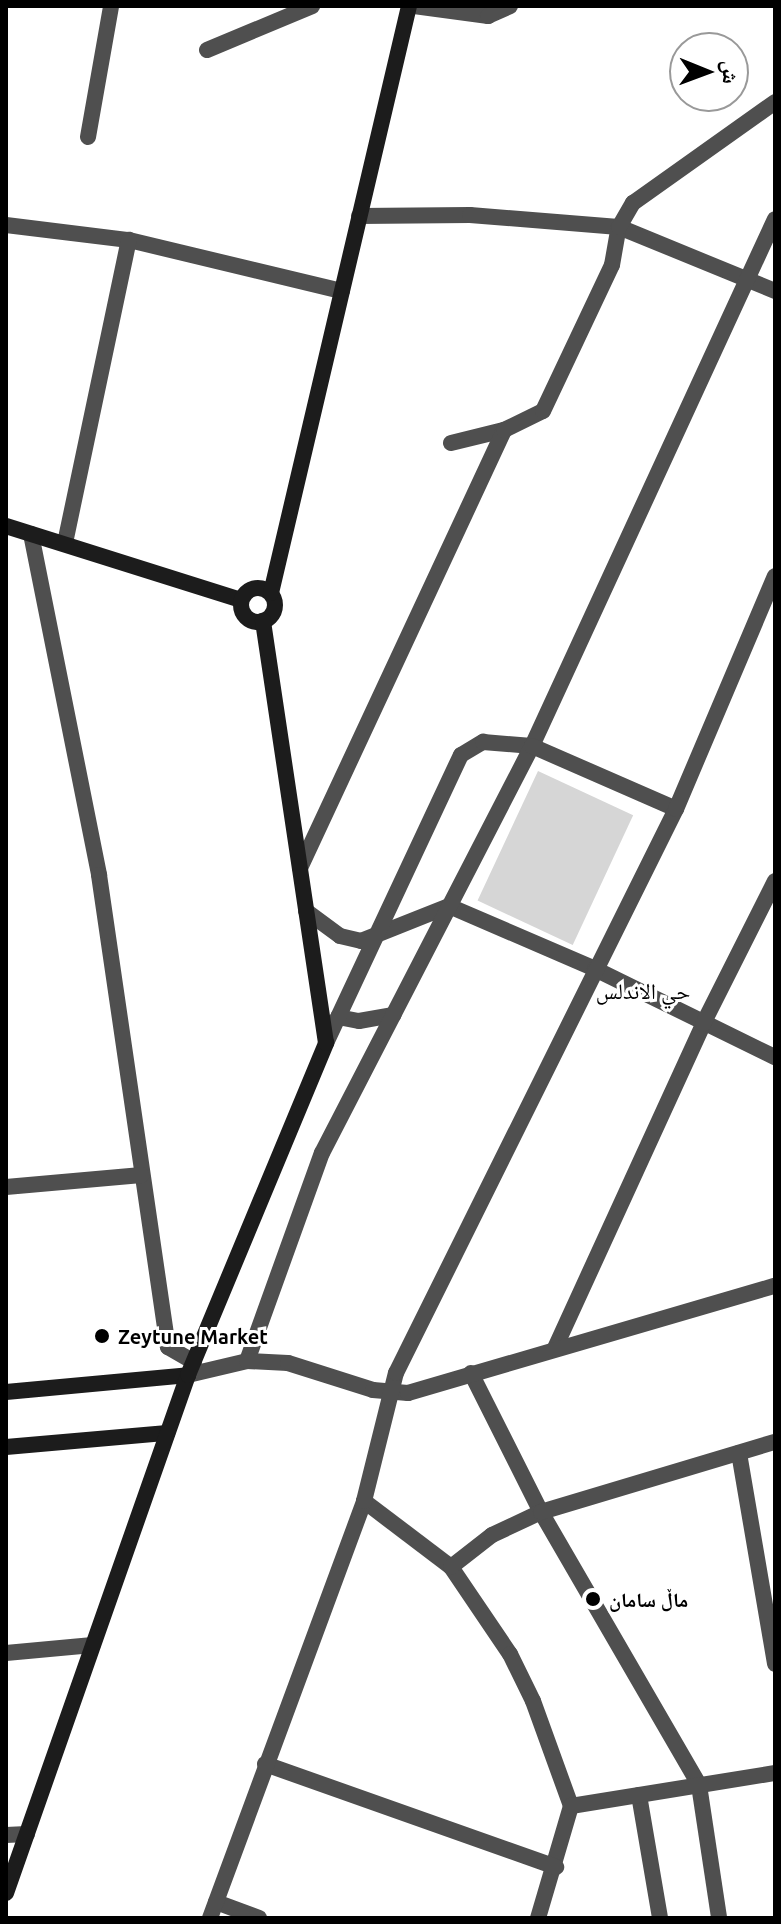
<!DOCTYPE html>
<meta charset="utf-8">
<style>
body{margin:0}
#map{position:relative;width:781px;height:1924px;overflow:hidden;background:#fff;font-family:Ubuntu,"Noto Naskh Arabic",sans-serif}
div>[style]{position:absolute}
.green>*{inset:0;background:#d6d6d6;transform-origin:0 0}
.street>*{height:16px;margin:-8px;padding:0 8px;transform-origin:8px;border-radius:8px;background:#4f4f4f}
.secondary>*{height:16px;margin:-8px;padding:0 8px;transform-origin:8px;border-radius:8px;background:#1c1c1c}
.secondary>.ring{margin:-8px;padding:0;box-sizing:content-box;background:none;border:16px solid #1c1c1c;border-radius:50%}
.dots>*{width:22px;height:22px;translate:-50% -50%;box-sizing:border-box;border:4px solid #fff;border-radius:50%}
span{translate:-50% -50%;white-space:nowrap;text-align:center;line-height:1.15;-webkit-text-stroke:6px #fff;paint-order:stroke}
.poi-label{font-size:20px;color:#000;font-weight:700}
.left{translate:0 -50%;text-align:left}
.neighbourhood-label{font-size:22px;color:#000}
.frame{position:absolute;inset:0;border:8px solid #000;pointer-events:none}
.north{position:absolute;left:669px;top:32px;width:80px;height:80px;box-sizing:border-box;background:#fff;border:2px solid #999;border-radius:50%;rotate:91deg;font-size:22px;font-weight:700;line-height:32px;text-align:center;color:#000}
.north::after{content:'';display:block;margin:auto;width:28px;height:36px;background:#000;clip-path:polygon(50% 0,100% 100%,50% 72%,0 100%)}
</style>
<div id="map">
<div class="green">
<i style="left:538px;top:771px;width:105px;height:143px;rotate:25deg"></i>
</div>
<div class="street">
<i style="left:414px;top:6px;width:75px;rotate:7.7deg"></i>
<i style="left:488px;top:16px;width:24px;rotate:-24deg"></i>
<i style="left:207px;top:50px;width:114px;rotate:-22.7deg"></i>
<i style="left:88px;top:137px;width:133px;rotate:-80deg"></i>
<i style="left:359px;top:216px;width:111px;rotate:-0.5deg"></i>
<i style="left:470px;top:215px;width:149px;rotate:4.6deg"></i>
<i style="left:619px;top:227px;width:169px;rotate:22.3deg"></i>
<i style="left:6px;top:225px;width:124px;rotate:7deg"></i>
<i style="left:129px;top:240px;width:219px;rotate:13.5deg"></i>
<i style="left:451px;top:443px;width:55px;rotate:-13.8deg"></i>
<i style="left:31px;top:534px;width:348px;rotate:78.7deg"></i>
<i style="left:99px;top:875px;width:477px;rotate:81.7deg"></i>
<i style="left:168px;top:1347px;width:30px;rotate:30deg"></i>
<i style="left:65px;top:543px;width:310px;rotate:-78.1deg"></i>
<i style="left:300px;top:868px;width:483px;rotate:-65deg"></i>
<i style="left:504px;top:430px;width:43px;rotate:-26deg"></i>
<i style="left:543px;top:411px;width:161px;rotate:-64.7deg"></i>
<i style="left:612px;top:265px;width:39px;rotate:-80deg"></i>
<i style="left:619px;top:227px;width:28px;rotate:-60deg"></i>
<i style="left:633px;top:203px;width:174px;rotate:-35.4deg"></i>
<i style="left:306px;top:911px;width:42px;rotate:36.3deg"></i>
<i style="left:340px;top:936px;width:22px;rotate:13deg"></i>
<i style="left:361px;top:941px;width:95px;rotate:-21.7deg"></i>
<i style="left:449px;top:906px;width:159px;rotate:23.3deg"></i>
<i style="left:595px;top:969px;width:200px;rotate:26.1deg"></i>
<i style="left:338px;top:1017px;width:21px;rotate:11deg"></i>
<i style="left:359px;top:1021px;width:35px;rotate:-10deg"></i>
<i style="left:326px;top:1043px;width:318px;rotate:-64.9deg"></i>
<i style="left:461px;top:755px;width:26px;rotate:-31deg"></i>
<i style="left:483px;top:742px;width:49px;rotate:4.7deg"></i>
<i style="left:532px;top:746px;width:580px;rotate:-65.25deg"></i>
<i style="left:6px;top:1187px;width:136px;rotate:-5.1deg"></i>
<i style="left:555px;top:1348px;width:356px;rotate:-65.4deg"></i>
<i style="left:703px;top:1024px;width:160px;rotate:-63.3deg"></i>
<i style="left:247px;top:1361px;width:221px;rotate:-70.2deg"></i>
<i style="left:322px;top:1153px;width:458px;rotate:-62.7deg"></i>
<i style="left:532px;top:746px;width:157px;rotate:23.6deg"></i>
<i style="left:471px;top:1373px;width:156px;rotate:63.3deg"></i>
<i style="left:541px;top:1512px;width:315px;rotate:59.9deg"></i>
<i style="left:699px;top:1785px;width:134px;rotate:81.4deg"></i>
<i style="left:188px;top:1375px;width:61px;rotate:-13.3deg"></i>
<i style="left:247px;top:1361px;width:41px;rotate:2.8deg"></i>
<i style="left:288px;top:1363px;width:89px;rotate:17.6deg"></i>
<i style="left:373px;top:1390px;width:35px;rotate:5deg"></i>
<i style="left:408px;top:1393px;width:382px;rotate:-16.3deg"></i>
<i style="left:739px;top:1453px;width:214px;rotate:80.3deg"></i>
<i style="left:364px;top:1501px;width:109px;rotate:37.2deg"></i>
<i style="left:451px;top:1567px;width:105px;rotate:55.9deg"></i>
<i style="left:510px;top:1654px;width:52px;rotate:63.9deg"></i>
<i style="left:533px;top:1701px;width:112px;rotate:70.1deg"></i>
<i style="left:571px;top:1806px;width:117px;rotate:106.4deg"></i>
<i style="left:451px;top:1567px;width:52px;rotate:-38deg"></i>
<i style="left:492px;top:1535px;width:54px;rotate:-25.1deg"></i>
<i style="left:541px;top:1512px;width:244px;rotate:-16.7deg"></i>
<i style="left:6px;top:1653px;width:87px;rotate:-5.3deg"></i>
<i style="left:265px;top:1764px;width:309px;rotate:19.5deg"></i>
<i style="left:639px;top:1795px;width:125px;rotate:80.3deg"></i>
<i style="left:571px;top:1806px;width:207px;rotate:-9.2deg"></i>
<i style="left:6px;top:1835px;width:21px;rotate:-3deg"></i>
<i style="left:216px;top:1902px;width:46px;rotate:20.4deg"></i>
<i style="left:210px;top:1918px;width:445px;rotate:-69.7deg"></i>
<i style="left:364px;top:1501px;width:132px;rotate:-76deg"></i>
<i style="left:396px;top:1373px;width:630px;rotate:-63.6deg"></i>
<i style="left:676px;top:809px;width:253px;rotate:-67deg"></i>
</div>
<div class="secondary">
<i style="left:6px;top:526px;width:246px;rotate:17.5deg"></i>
<i class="ring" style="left:241px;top:588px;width:18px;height:18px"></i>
<i style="left:271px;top:593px;width:603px;rotate:-76.77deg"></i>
<i style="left:6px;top:1392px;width:183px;rotate:-5.3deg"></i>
<i style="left:6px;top:1447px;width:162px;rotate:-5deg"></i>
<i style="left:6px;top:1893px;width:549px;rotate:-70.64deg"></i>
<i style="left:188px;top:1375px;width:360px;rotate:-67.4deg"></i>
<i style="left:326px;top:1043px;width:427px;rotate:-98.5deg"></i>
</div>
<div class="dots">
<i style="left:102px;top:1336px;background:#000"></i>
<i style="left:593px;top:1599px;background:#000"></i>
</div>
<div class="poi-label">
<span class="left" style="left:118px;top:1336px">Zeytune Market</span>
<span class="left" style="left:609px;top:1599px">ماڵ سامان</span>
</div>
<div class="neighbourhood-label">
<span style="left:643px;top:991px">حي الاندلس</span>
</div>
<div class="frame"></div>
<div class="north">ش</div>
</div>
